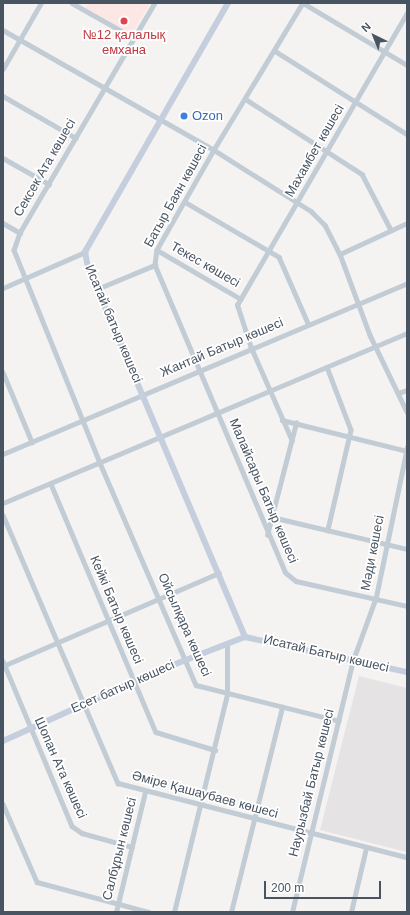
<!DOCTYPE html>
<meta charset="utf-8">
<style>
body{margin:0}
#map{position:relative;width:410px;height:915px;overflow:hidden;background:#f5f2f2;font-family:Arial,sans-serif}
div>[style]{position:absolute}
.education>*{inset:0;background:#e6e3e4}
.medical>*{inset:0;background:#fde7e4}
.street>*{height:4.5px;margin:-2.25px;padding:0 2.25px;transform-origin:2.25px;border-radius:2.25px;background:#c2ccd5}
.secondary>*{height:6px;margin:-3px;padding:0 3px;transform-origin:3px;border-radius:3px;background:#c4cedc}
.dots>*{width:11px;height:11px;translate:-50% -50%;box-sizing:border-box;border:2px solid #fff;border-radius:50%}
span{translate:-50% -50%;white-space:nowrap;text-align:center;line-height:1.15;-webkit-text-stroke:3.5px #fff;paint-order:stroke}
.health-label{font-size:13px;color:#be3a42}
.shop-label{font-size:13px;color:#366cbe}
.left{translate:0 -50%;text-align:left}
.street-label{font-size:13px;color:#485462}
.frame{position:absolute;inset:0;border:4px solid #485462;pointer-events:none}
.north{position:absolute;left:354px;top:16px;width:40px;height:40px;-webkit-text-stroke:3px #fff;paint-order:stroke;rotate:317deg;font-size:11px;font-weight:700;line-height:16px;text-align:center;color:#485462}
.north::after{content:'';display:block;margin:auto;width:14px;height:18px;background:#485462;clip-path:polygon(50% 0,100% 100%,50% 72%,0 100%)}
.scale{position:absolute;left:264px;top:881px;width:117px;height:18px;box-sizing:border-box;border:2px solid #485462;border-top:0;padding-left:5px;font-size:12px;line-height:14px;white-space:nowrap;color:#485462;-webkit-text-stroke:3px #fff;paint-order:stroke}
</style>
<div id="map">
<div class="education">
<i style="clip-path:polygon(359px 676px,407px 688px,407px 852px,320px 830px)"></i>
</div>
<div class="medical">
<i style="clip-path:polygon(88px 3px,150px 3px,132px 34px,85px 8px)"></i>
</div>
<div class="street">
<i style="left:72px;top:3px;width:71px;rotate:29.4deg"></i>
<i style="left:155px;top:3px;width:267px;rotate:120.4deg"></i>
<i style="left:20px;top:233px;width:18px;rotate:109deg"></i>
<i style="left:14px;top:250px;width:230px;rotate:68deg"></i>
<i style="left:100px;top:463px;width:242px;rotate:66.6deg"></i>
<i style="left:196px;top:685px;width:147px;rotate:14.1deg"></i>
<i style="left:303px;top:3px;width:172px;rotate:121.2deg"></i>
<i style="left:214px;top:150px;width:115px;rotate:119.7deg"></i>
<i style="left:157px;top:250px;width:15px;rotate:98deg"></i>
<i style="left:155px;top:265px;width:333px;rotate:67deg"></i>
<i style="left:285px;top:572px;width:14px;rotate:39deg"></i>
<i style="left:296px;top:581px;width:114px;rotate:12.7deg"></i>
<i style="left:303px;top:3px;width:121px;rotate:30.8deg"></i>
<i style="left:3px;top:30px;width:243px;rotate:29.6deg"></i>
<i style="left:214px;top:150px;width:115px;rotate:32.2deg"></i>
<i style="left:311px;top:211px;width:20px;rotate:45deg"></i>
<i style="left:325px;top:225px;width:33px;rotate:63deg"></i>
<i style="left:340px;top:254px;width:74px;rotate:-24.8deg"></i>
<i style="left:275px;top:51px;width:156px;rotate:32.2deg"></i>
<i style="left:3px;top:69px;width:76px;rotate:-60.1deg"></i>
<i style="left:3px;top:96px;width:84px;rotate:29.9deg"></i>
<i style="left:247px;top:100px;width:137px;rotate:32.8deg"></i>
<i style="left:362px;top:174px;width:63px;rotate:62.6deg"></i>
<i style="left:3px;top:158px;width:53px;rotate:29.5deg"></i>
<i style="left:185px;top:202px;width:109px;rotate:30.3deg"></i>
<i style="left:279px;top:257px;width:72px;rotate:66.3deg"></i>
<i style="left:3px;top:223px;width:20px;rotate:30deg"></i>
<i style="left:157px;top:250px;width:97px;rotate:30.3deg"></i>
<i style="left:340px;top:254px;width:86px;rotate:69.7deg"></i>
<i style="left:370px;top:335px;width:85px;rotate:64.3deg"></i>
<i style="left:3px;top:288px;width:90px;rotate:-23.7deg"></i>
<i style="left:97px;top:289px;width:63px;rotate:-22.5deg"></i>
<i style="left:327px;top:367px;width:67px;rotate:69.1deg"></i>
<i style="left:351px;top:430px;width:103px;rotate:103deg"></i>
<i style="left:3px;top:372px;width:76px;rotate:67.5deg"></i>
<i style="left:398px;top:393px;width:9px;rotate:-18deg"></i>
<i style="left:282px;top:420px;width:129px;rotate:13.9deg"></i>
<i style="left:292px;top:441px;width:102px;rotate:-113.8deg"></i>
<i style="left:251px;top:348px;width:45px;rotate:-108deg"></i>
<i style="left:237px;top:305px;width:338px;rotate:-59.8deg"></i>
<i style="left:3px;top:454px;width:439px;rotate:-22.9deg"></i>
<i style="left:51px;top:484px;width:269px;rotate:67.1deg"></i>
<i style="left:156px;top:732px;width:62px;rotate:17deg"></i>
<i style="left:3px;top:503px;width:438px;rotate:-22.8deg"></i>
<i style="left:3px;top:515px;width:292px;rotate:66.8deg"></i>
<i style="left:118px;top:783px;width:298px;rotate:14.4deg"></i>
<i style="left:272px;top:517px;width:139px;rotate:13.3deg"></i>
<i style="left:267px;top:535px;width:116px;rotate:-75.5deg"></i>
<i style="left:3px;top:661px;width:179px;rotate:67.3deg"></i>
<i style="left:72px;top:826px;width:12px;rotate:35deg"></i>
<i style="left:82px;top:833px;width:52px;rotate:15.6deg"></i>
<i style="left:3px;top:666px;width:235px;rotate:-23.3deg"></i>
<i style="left:3px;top:804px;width:85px;rotate:66.4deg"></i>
<i style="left:37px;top:882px;width:116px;rotate:15deg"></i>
<i style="left:116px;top:912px;width:123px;rotate:-76.4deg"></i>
<i style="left:174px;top:912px;width:224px;rotate:-76.3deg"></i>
<i style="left:227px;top:694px;width:50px;rotate:-90deg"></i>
<i style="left:231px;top:912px;width:211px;rotate:-76deg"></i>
<i style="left:292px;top:912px;width:259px;rotate:-76.4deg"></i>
<i style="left:353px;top:660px;width:67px;rotate:-69.9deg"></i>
<i style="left:376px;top:597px;width:153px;rotate:-78.3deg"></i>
<i style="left:351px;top:912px;width:66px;rotate:-76.8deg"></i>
</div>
<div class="secondary">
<i style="left:228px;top:3px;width:287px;rotate:119.9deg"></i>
<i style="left:85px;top:252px;width:15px;rotate:79deg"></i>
<i style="left:88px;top:267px;width:402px;rotate:67deg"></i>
<i style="left:3px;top:741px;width:167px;rotate:-24.4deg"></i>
<i style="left:155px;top:672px;width:97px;rotate:-21.3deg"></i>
<i style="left:245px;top:637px;width:166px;rotate:12.2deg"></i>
</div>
<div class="dots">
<i style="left:124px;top:21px;background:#e0444e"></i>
<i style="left:184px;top:116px;background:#3f7fe0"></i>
</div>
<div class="health-label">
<span style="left:124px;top:43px">№12 қалалық<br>емхана</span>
</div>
<div class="shop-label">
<span class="left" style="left:192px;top:116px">Ozon</span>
</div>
<div class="street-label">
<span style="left:315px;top:151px;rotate:-60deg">Махамбет көшесі</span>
<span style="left:45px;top:168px;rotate:-60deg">Сексек Ата көшесі</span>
<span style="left:176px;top:196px;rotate:-61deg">Батыр Баян көшесі</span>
<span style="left:205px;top:265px;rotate:30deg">Текес көшесі</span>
<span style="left:113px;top:324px;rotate:67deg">Исатай батыр көшесі</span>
<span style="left:222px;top:348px;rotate:-23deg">Жантай Батыр көшесі</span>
<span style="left:263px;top:491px;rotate:67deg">Малайсары Батыр көшесі</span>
<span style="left:373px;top:553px;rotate:-79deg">Мәди көшесі</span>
<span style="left:116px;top:610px;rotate:67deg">Кейкі Батыр көшесі</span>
<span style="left:184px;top:625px;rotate:66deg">Ойсылқара көшесі</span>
<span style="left:326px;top:654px;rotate:13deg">Исатай Батыр көшесі</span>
<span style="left:123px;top:687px;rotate:-24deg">Есет батыр көшесі</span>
<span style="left:60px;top:768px;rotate:66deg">Шопан Ата көшесі</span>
<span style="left:312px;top:783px;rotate:-76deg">Наурызбай Батыр көшесі</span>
<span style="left:205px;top:795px;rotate:15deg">Әміре Қашаубаев көшесі</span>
<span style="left:120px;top:849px;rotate:-76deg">Салбұрын көшесі</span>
</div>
<div class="frame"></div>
<div class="north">N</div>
<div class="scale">200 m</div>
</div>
